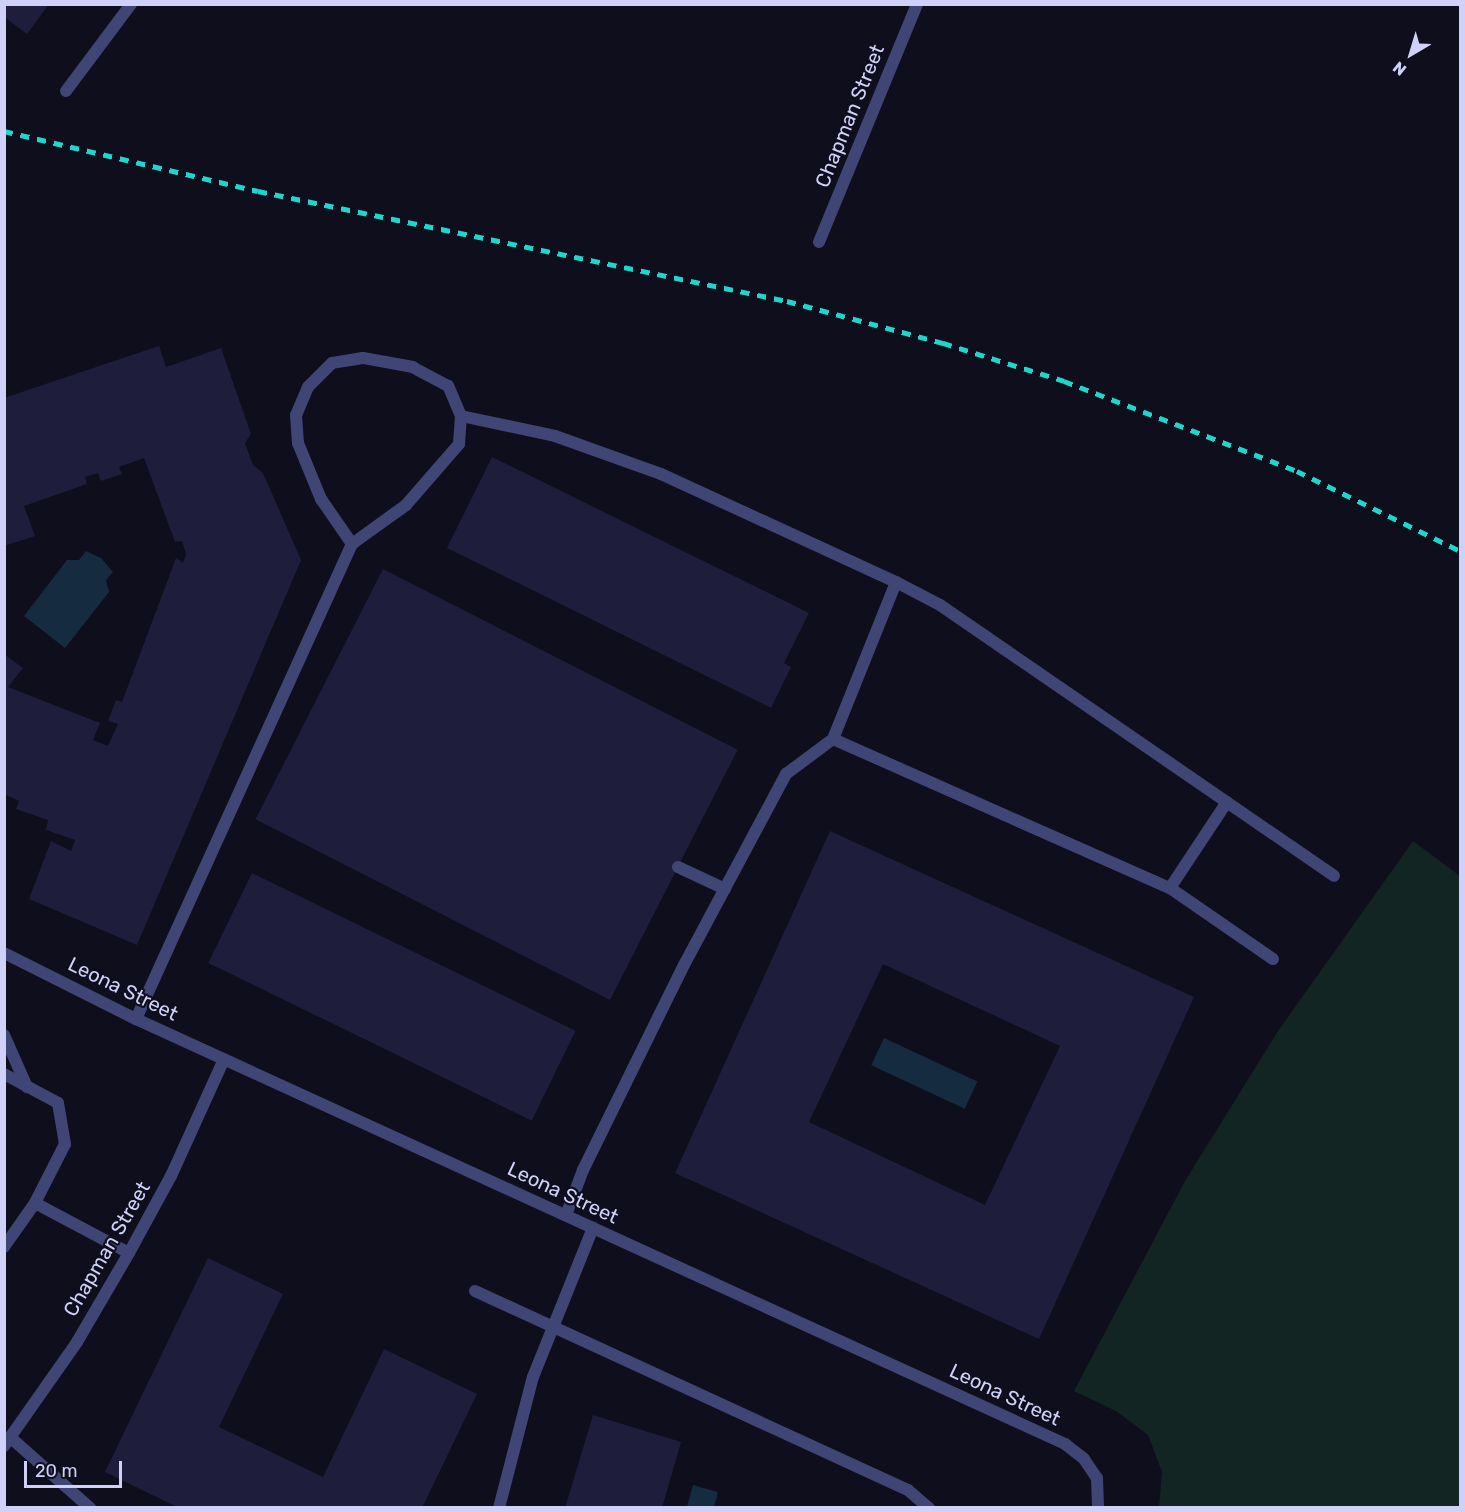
<!DOCTYPE html>
<style>
body{margin:0}
#map{position:relative;width:1465px;height:1512px;overflow:hidden;background:#0f0e1c;font-family:Rubik,sans-serif}
div>[style]{position:absolute}
.green>*{inset:0;background:#122522}
.water>*{inset:0;background:#152c40;transform-origin:0 0}
.building>*{inset:0;background:#1e1d3b;transform-origin:0 0}
.lane>*{height:12px;margin:-6px;padding:0 6px;transform-origin:6px;border-radius:6px;background:#3f4575}
.street>*{height:12px;margin:-6px;padding:0 6px;transform-origin:6px;border-radius:6px;background:#3f4575}
.rail>*{height:4.5px;margin-top:-2.25px;transform-origin:0;background:repeating-linear-gradient(90deg,#1dd7cf 0 9px,transparent 0 17px)}
span{translate:-50% -50%;white-space:nowrap;text-align:center;line-height:1.15;-webkit-text-stroke:4.5px #0f0e1c;paint-order:stroke}
.street-label{font-size:20px;color:#d0d1f9}
.frame{position:absolute;inset:0;border:6px solid #d0d1f9;pointer-events:none}
.north{position:absolute;left:1381px;top:24px;width:60px;height:60px;-webkit-text-stroke:4px #0f0e1c;paint-order:stroke;rotate:218deg;font-size:16px;font-weight:700;line-height:24px;text-align:center;color:#d0d1f9}
.north::after{content:'';display:block;margin:auto;width:21px;height:27px;background:#d0d1f9;clip-path:polygon(50% 0,100% 100%,50% 72%,0 100%)}
.scale{position:absolute;left:24px;top:1461px;width:98px;height:27px;box-sizing:border-box;border:3px solid #d0d1f9;border-top:0;padding-left:8px;font-size:18px;line-height:21px;white-space:nowrap;color:#d0d1f9;-webkit-text-stroke:4px #0f0e1c;paint-order:stroke}
</style>
<div id="map">
<div class="green">
<i style="clip-path:polygon(1413px 841px,1460px 876px,1460px 1507px,1159px 1507px,1162px 1472px,1148px 1435px,1116px 1411px,1074px 1391px,1185px 1181px,1278px 1031px)"></i>
</div>
<div class="water">
<i style="clip-path:polygon(86px 551px,101px 558px,113px 572px,106px 580px,109px 592px,65px 648px,24px 616px,67px 560px,79px 560px)"></i>
<i style="left:884px;top:1038px;width:103px;height:30px;rotate:25deg"></i>
<i style="clip-path:polygon(693px 1485px,718px 1492px,714px 1507px,687px 1507px)"></i>
</div>
<div class="building">
<i style="clip-path:polygon(4px 4px,49px 4px,27px 34px,4px 17px)"></i>
<i style="clip-path:polygon(159px 346px,166px 367px,221px 348px,251px 434px,245px 443px,253px 465px,263px 473px,301px 560px,137px 945px,29px 899px,51px 841px,71px 851px,75px 840px,46px 830px,48px 820px,16px 809px,19px 801px,4px 794px,4px 654px,23px 668px,8px 687px,100px 723px,93px 740px,108px 746px,118px 724px,108px 721px,116px 700px,122px 702px,176px 558px,183px 563px,186px 554px,182px 541px,175px 542px,144px 458px,119px 467px,122px 474px,101px 481px,98px 473px,85px 477px,87px 484px,24px 506px,35px 536px,4px 546px,4px 398px)"></i>
<i style="clip-path:polygon(492px 457px,809px 613px,784px 663px,791px 667px,771px 708px,447px 548px)"></i>
<i style="left:383px;top:569px;width:398px;height:281px;rotate:27deg"></i>
<i style="clip-path:polygon(evenodd,830px 831px,1194px 997px,1039px 1339px,675px 1173px,830px 831px,883px 964px,1060px 1046px,985px 1205px,809px 1122px,883px 964px)"></i>
<i style="left:252px;top:873px;width:360px;height:100px;rotate:26deg"></i>
<i style="clip-path:polygon(208px 1258px,283px 1294px,219px 1427px,323px 1477px,384px 1349px,477px 1394px,422px 1508px,179px 1508px,105px 1472px)"></i>
<i style="clip-path:polygon(593px 1415px,681px 1442px,662px 1508px,565px 1508px)"></i>
</div>
<div class="lane">
<i style="left:461px;top:416px;width:96px;rotate:12deg"></i>
<i style="left:555px;top:436px;width:113px;rotate:19.7deg"></i>
<i style="left:661px;top:474px;width:259px;rotate:24.7deg"></i>
<i style="left:896px;top:582px;width:50px;rotate:27.6deg"></i>
<i style="left:940px;top:605px;width:478px;rotate:34.5deg"></i>
<i style="left:833px;top:739px;width:169px;rotate:-68.1deg"></i>
<i style="left:678px;top:867px;width:52px;rotate:25.1deg"></i>
<i style="left:1170px;top:888px;width:103px;rotate:-56.5deg"></i>
<i style="left:136px;top:1019px;width:522px;rotate:-65.55deg"></i>
<i style="left:352px;top:544px;width:67px;rotate:-35.8deg"></i>
<i style="left:406px;top:505px;width:81px;rotate:-49deg"></i>
<i style="left:459px;top:444px;width:28px;rotate:-86deg"></i>
<i style="left:461px;top:416px;width:33px;rotate:-113deg"></i>
<i style="left:448px;top:386px;width:40px;rotate:-152deg"></i>
<i style="left:413px;top:367px;width:51px;rotate:-169.8deg"></i>
<i style="left:363px;top:358px;width:31px;rotate:171deg"></i>
<i style="left:332px;top:363px;width:34px;rotate:135deg"></i>
<i style="left:308px;top:387px;width:30px;rotate:113deg"></i>
<i style="left:296px;top:415px;width:28px;rotate:86deg"></i>
<i style="left:298px;top:443px;width:61px;rotate:67.7deg"></i>
<i style="left:321px;top:499px;width:55px;rotate:55.4deg"></i>
<i style="left:4px;top:1035px;width:57px;rotate:66.1deg"></i>
<i style="left:4px;top:1074px;width:61px;rotate:28.2deg"></i>
<i style="left:58px;top:1103px;width:42px;rotate:80.3deg"></i>
<i style="left:65px;top:1144px;width:66px;rotate:117deg"></i>
<i style="left:35px;top:1203px;width:54px;rotate:125.2deg"></i>
<i style="left:35px;top:1203px;width:106px;rotate:28deg"></i>
<i style="left:566px;top:1215px;width:48px;rotate:-69.3deg"></i>
<i style="left:583px;top:1170px;width:229px;rotate:-63.8deg"></i>
<i style="left:684px;top:965px;width:217px;rotate:-61.9deg"></i>
<i style="left:786px;top:774px;width:59px;rotate:-36.7deg"></i>
<i style="left:833px;top:739px;width:368px;rotate:23.9deg"></i>
<i style="left:1170px;top:888px;width:125px;rotate:34.6deg"></i>
<i style="left:475px;top:1291px;width:477px;rotate:24.7deg"></i>
<i style="left:908px;top:1490px;width:28px;rotate:41deg"></i>
<i style="left:11px;top:1438px;width:106px;rotate:41.5deg"></i>
<i style="left:499px;top:1508px;width:135px;rotate:-75.5deg"></i>
<i style="left:533px;top:1377px;width:161px;rotate:-68.1deg"></i>
</div>
<div class="street">
<i style="left:66px;top:91px;width:109px;rotate:-53.2deg"></i>
<i style="left:819px;top:242px;width:257px;rotate:-67.6deg"></i>
<i style="left:4px;top:953px;width:148px;rotate:26.6deg"></i>
<i style="left:136px;top:1019px;width:1022px;rotate:24.58deg"></i>
<i style="left:1065px;top:1444px;width:24px;rotate:38deg"></i>
<i style="left:1084px;top:1459px;width:23px;rotate:56deg"></i>
<i style="left:1097px;top:1478px;width:30px;rotate:88deg"></i>
<i style="left:4px;top:1446px;width:127px;rotate:-54.9deg"></i>
<i style="left:77px;top:1342px;width:103px;rotate:-59.7deg"></i>
<i style="left:129px;top:1253px;width:88px;rotate:-61.4deg"></i>
<i style="left:171px;top:1176px;width:128px;rotate:-65.6deg"></i>
</div>
<div class="rail">
<i style="left:4px;top:131px;width:261px;rotate:13.3deg"></i>
<i style="left:258px;top:191px;width:540px;rotate:11.75deg"></i>
<i style="left:787px;top:301px;width:162px;rotate:15.1deg"></i>
<i style="left:943px;top:343px;width:127px;rotate:17.4deg"></i>
<i style="left:1064px;top:381px;width:250px;rotate:21.1deg"></i>
<i style="left:1297px;top:471px;width:182px;rotate:26.1deg"></i>
</div>
<div class="street-label">
<span style="left:850px;top:116px;rotate:-68deg">Chapman Street</span>
<span style="left:123px;top:989px;rotate:26deg">Leona Street</span>
<span style="left:563px;top:1193px;rotate:25deg">Leona Street</span>
<span style="left:107px;top:1249px;rotate:-60deg">Chapman Street</span>
<span style="left:1005px;top:1395px;rotate:25deg">Leona Street</span>
</div>
<div class="frame"></div>
<div class="north">N</div>
<div class="scale">20 m</div>
</div>
